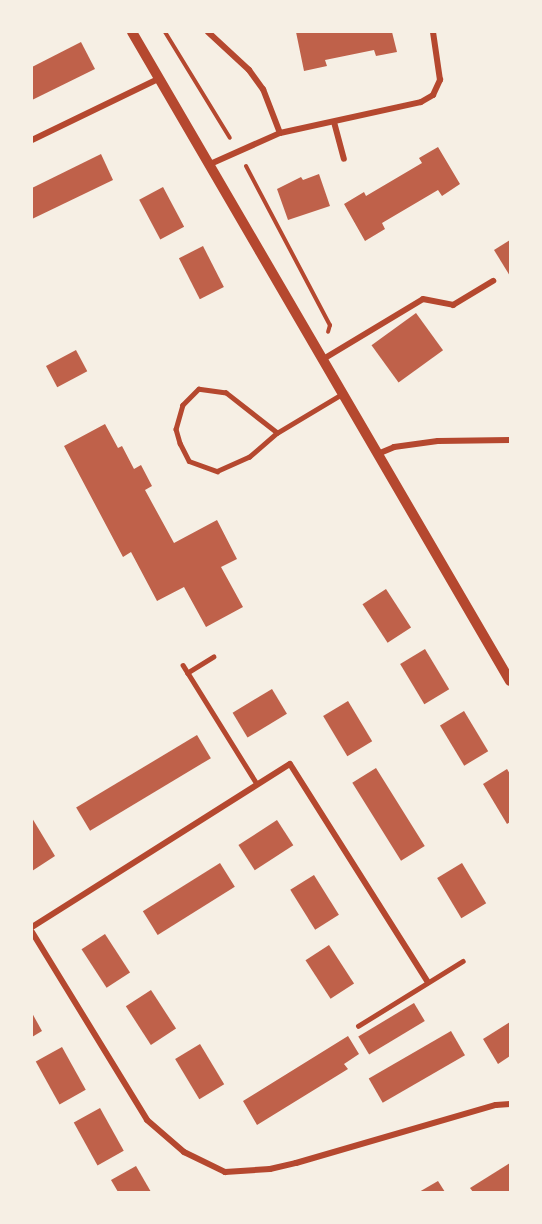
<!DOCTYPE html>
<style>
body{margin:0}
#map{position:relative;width:542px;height:1224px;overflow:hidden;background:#f6efe4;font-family:Karla,sans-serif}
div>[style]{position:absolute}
.building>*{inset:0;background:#bf614a;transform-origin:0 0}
.path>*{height:4px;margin:-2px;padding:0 2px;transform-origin:2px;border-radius:2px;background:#b5482f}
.service>*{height:4.5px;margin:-2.25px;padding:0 2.25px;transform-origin:2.25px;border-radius:2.25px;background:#b5482f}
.minor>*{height:6px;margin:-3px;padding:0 3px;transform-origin:3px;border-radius:3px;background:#b5482f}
.tertiary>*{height:10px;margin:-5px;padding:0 5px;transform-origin:5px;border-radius:5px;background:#b5482f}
span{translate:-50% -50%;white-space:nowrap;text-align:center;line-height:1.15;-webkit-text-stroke:6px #f6efe4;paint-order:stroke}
.frame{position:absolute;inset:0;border:33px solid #f6efe4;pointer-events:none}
</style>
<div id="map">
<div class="building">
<i style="clip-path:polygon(296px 32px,392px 32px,397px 52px,376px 56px,374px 50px,325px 60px,327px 66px,304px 71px)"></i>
<i style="clip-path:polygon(81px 42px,95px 69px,32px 100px,32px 67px)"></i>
<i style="clip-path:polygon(438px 147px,460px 184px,442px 196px,438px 190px,382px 223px,385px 229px,365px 241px,344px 204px,364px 192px,366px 196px,422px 163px,419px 158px)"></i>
<i style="clip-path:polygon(101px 154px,113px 180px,32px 219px,32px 188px)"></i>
<i style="clip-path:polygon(319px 174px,330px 206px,288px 220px,277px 189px,301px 177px,303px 180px)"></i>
<i style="left:163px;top:187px;width:45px;height:27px;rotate:62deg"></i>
<i style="clip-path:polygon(510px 240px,510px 276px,494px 250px)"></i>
<i style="left:203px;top:246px;width:46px;height:27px;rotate:63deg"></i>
<i style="left:416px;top:313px;width:46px;height:55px;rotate:54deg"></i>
<i style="left:76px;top:350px;width:24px;height:34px;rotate:62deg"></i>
<i style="clip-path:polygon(105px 424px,118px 448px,122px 446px,134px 469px,141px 465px,152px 486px,145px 490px,174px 543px,217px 520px,237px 559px,221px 567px,243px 607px,206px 627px,184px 587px,157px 601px,131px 552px,123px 557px,64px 446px)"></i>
<i style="left:386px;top:589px;width:46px;height:28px;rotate:57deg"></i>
<i style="left:425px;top:649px;width:47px;height:29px;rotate:59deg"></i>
<i style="left:272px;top:689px;width:29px;height:46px;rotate:59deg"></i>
<i style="left:348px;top:701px;width:47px;height:29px;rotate:59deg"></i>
<i style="left:464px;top:711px;width:47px;height:28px;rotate:59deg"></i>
<i style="left:197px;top:735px;width:27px;height:141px;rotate:59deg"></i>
<i style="left:376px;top:768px;width:92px;height:28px;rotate:58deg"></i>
<i style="clip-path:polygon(507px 769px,510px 774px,510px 822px,507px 824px,483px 784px)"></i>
<i style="clip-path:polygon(32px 818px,55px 856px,32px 871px)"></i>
<i style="left:277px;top:820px;width:30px;height:46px;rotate:57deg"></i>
<i style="left:220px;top:863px;width:28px;height:91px;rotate:58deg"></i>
<i style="left:462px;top:863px;width:47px;height:29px;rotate:59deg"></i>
<i style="left:314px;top:875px;width:47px;height:28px;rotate:58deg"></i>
<i style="left:105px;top:934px;width:46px;height:28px;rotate:57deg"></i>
<i style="left:329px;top:945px;width:46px;height:28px;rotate:57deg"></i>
<i style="left:151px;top:990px;width:46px;height:30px;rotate:57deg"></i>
<i style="left:414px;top:1003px;width:21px;height:65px;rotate:59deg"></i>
<i style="clip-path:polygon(32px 1013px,42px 1031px,32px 1037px)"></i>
<i style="clip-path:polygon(510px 1022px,510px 1056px,498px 1064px,483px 1039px)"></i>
<i style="left:451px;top:1031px;width:28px;height:95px;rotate:60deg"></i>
<i style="clip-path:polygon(348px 1036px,359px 1054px,344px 1064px,348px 1069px,257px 1125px,243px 1101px)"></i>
<i style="left:200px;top:1044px;width:47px;height:29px;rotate:59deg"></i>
<i style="left:62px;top:1047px;width:49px;height:30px;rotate:61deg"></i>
<i style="left:100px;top:1108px;width:49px;height:30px;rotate:61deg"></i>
<i style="clip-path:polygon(510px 1163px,510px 1192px,473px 1192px,470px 1188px)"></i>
<i style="clip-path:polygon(136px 1166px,151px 1192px,118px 1192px,111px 1180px)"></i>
<i style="clip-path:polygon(438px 1181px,445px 1192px,419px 1192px)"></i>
</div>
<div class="path">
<i style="left:165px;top:32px;width:124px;rotate:58.5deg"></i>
<i style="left:246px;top:166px;width:180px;rotate:62.2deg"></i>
<i style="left:330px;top:325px;width:7px;rotate:106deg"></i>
</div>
<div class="service">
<i style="left:277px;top:433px;width:65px;rotate:-141.9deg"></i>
<i style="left:226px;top:393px;width:27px;rotate:-172deg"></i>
<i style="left:199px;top:389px;width:23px;rotate:135deg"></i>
<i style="left:183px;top:405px;width:25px;rotate:106deg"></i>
<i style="left:176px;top:429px;width:15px;rotate:74deg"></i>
<i style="left:180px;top:443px;width:20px;rotate:63deg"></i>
<i style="left:189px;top:461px;width:30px;rotate:20deg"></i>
<i style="left:217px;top:471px;width:35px;rotate:-24deg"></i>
<i style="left:249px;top:457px;width:37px;rotate:-41deg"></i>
<i style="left:277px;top:433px;width:76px;rotate:-31deg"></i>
<i style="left:183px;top:665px;width:140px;rotate:58.1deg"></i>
<i style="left:187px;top:673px;width:31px;rotate:-32deg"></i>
<i style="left:358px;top:1026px;width:123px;rotate:-31.8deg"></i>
</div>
<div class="minor">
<i style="left:208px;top:32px;width:56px;rotate:42.8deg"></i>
<i style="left:249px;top:70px;width:24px;rotate:54deg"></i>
<i style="left:263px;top:89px;width:47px;rotate:68.9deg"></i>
<i style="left:334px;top:122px;width:38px;rotate:75deg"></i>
<i style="left:32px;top:140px;width:140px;rotate:-25.8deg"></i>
<i style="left:208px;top:165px;width:79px;rotate:-24deg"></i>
<i style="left:280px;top:133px;width:144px;rotate:-12.4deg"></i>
<i style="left:421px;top:102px;width:14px;rotate:-30deg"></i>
<i style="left:433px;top:95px;width:17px;rotate:-65deg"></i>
<i style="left:440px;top:80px;width:49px;rotate:-98.3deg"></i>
<i style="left:325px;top:358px;width:114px;rotate:-31deg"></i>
<i style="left:423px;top:299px;width:31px;rotate:11deg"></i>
<i style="left:453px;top:305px;width:47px;rotate:-31deg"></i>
<i style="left:380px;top:453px;width:15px;rotate:-23deg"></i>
<i style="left:394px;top:447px;width:44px;rotate:-7.8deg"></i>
<i style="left:438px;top:441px;width:72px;rotate:-0.8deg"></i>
<i style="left:32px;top:927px;width:305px;rotate:-32.3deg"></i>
<i style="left:290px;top:764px;width:258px;rotate:57.7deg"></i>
<i style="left:32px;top:932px;width:220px;rotate:58.5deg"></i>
<i style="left:147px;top:1120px;width:49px;rotate:40.9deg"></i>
<i style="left:184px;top:1152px;width:46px;rotate:26deg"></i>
<i style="left:225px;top:1172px;width:45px;rotate:-3.8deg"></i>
<i style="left:270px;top:1169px;width:27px;rotate:-13deg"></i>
<i style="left:296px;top:1163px;width:208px;rotate:-16.2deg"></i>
<i style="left:496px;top:1105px;width:14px;rotate:-4deg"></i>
</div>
<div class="tertiary">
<i style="left:132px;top:32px;width:751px;rotate:59.78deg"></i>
</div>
<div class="frame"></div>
</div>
